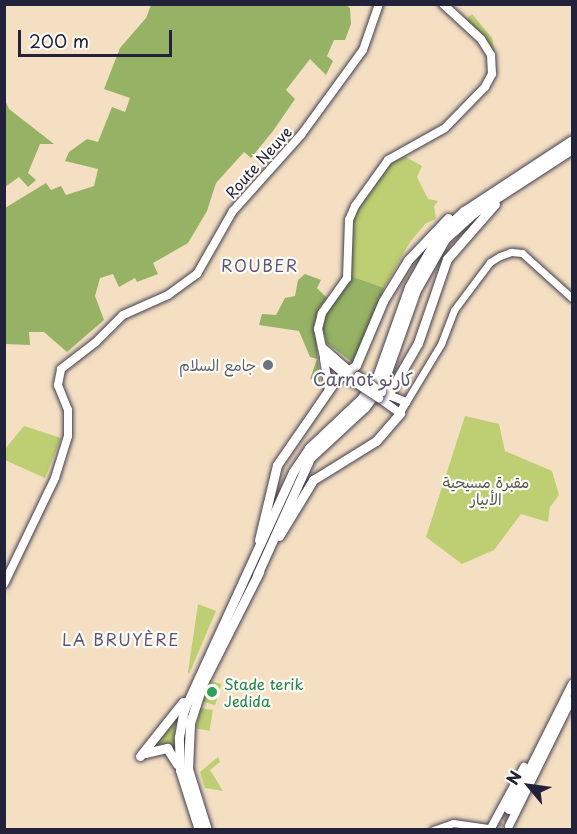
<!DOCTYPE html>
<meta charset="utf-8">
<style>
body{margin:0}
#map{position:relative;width:577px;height:834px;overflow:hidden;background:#f4dfc3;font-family:"Playpen Sans","Playpen Sans Arabic",sans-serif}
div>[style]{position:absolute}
.green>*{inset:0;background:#bdcf72;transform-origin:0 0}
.forest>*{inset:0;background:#96b264}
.primary-tunnel>*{height:8px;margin-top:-4px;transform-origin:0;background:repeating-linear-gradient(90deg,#cab9a8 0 8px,transparent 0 12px)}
.roads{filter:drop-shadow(0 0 2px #423e4f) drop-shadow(0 0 2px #423e4f)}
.tertiary>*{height:7px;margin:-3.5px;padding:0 3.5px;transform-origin:3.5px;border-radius:3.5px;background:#fff}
.secondary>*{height:8px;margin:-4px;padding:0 4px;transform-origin:4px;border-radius:4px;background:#fff}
.primary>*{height:8px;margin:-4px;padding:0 4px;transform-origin:4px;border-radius:4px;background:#fff}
.trunk>*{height:9px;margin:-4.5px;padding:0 4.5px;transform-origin:4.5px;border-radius:4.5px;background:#fff}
.bridges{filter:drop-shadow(0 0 2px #423e4f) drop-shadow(0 0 2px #423e4f)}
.secondary-bridge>*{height:8px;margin:-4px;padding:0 4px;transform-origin:4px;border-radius:4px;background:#fff}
.dots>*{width:16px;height:16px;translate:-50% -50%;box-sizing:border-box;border:3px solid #fdfcf7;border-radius:50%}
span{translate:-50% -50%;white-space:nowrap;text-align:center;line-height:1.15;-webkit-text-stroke:4.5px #fdfcf7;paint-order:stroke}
.street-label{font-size:15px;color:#22223b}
.worship-label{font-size:15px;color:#5b616d}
.right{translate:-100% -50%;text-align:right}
.park-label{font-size:15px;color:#50564c}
.leisure-label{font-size:15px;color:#27864d}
.left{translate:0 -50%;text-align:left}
.neighbourhood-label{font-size:16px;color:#5b5676;letter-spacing:1.5px}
.quarter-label{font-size:18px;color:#5b5676}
.frame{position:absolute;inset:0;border:6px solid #22223b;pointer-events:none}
.north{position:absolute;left:499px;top:756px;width:60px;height:60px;-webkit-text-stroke:4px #fdfcf7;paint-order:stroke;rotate:299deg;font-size:16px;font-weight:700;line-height:24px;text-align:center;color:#22223b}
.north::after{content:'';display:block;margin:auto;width:21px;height:27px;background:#22223b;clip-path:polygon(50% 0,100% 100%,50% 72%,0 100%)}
.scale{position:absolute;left:18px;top:30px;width:154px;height:27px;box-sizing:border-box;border:3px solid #22223b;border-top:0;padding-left:8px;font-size:18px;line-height:21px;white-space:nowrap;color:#22223b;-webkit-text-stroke:4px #fdfcf7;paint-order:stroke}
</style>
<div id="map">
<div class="green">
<i style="clip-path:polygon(472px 14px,492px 38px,495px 53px,462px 22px)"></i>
<i style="clip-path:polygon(404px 156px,422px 166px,417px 177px,428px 199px,438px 201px,434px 206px,436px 219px,426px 223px,410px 242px,384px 288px,351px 276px,352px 220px,357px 207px,390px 163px)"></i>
<i style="clip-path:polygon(465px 416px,499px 424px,505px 451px,552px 471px,559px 495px,550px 507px,548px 522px,521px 514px,494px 550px,462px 564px,426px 537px)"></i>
<i style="clip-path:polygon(24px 426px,61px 438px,45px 478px,5px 460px,5px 449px)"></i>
<i style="clip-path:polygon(198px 604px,216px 611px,189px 674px,188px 672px)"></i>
<i style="left:208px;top:680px;width:14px;height:22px;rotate:17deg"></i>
<i style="left:200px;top:708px;width:13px;height:21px;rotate:9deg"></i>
<i style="clip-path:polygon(176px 716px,174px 747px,154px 742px)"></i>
<i style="clip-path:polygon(218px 757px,220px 762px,210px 770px,223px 791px,205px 788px,200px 772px)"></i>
</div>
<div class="forest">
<i style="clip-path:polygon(346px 5px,350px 8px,351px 24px,345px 40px,334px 40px,327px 56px,333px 61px,326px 75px,310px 59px,286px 90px,295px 99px,273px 131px,251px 158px,244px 152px,216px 183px,207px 211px,188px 243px,153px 263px,158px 274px,137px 282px,135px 278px,119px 287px,113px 274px,100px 278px,95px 296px,104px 320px,67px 352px,44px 332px,29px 332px,30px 345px,5px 344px,5px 208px,46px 183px,51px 190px,61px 186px,66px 195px,94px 186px,98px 169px,65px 161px,69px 152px,87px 139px,98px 142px,112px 107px,125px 112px,130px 98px,104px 89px,120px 48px,146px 18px,151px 5px)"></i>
<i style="clip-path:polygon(5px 100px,9px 109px,54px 144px,40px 144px,28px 173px,36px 180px,28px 187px,19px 177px,5px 187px)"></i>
<i style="clip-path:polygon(305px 274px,321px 280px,317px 288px,327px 298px,319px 308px,315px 328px,320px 382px,310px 379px,317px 359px,310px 357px,299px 331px,259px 325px,262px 314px,276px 315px,285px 298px,295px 296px,298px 280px)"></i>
<i style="clip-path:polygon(351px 276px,384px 288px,353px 363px,327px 343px,321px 323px)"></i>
</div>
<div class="primary-tunnel">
<i style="left:497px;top:830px;width:23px;rotate:-59deg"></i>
</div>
<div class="roads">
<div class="tertiary">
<i style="left:406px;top:402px;width:68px;rotate:-58.9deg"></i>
<i style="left:441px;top:344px;width:36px;rotate:-69deg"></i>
<i style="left:454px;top:310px;width:60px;rotate:-53.1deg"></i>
<i style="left:490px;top:262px;width:12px;rotate:-31deg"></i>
<i style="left:500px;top:256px;width:12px;rotate:-20deg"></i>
<i style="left:511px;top:252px;width:11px;rotate:5deg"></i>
<i style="left:522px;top:253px;width:67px;rotate:42deg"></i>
<i style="left:433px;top:830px;width:21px;rotate:-19deg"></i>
<i style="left:453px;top:823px;width:37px;rotate:8deg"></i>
</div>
<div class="secondary">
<i style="left:322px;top:347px;width:38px;rotate:41deg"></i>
<i style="left:324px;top:359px;width:30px;rotate:81deg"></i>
<i style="left:354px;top:382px;width:39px;rotate:-140deg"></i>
<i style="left:324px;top:357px;width:29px;rotate:-102deg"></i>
<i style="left:318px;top:329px;width:16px;rotate:-76deg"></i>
<i style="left:322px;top:313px;width:43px;rotate:-54.5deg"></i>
<i style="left:347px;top:278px;width:58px;rotate:-88deg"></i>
<i style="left:349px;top:220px;width:15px;rotate:-67deg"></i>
<i style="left:355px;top:206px;width:57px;rotate:-54.3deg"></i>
<i style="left:388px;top:160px;width:65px;rotate:-29.3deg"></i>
<i style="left:445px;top:128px;width:57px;rotate:-45.7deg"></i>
<i style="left:485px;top:87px;width:15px;rotate:-62deg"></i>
<i style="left:492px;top:74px;width:19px;rotate:-93deg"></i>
<i style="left:491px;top:55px;width:19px;rotate:-122deg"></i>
<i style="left:481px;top:39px;width:52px;rotate:-137.4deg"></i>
<i style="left:383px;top:393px;width:25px;rotate:21deg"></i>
<i style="left:406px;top:402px;width:13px;rotate:119deg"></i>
<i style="left:379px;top:398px;width:26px;rotate:36deg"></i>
<i style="left:4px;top:584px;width:118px;rotate:-64.3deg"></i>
<i style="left:55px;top:478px;width:44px;rotate:-72.8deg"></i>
<i style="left:68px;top:436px;width:26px;rotate:-90deg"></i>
<i style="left:68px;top:410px;width:27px;rotate:-112deg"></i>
<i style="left:58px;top:385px;width:16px;rotate:-79deg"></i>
<i style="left:61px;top:369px;width:44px;rotate:-37.6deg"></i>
<i style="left:96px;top:342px;width:38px;rotate:-45deg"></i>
<i style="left:123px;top:315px;width:49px;rotate:-24deg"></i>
<i style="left:168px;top:295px;width:36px;rotate:-36deg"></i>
<i style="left:197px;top:274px;width:73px;rotate:-60.3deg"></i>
<i style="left:233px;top:211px;width:102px;rotate:-48.2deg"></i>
<i style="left:301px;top:135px;width:105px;rotate:-53.9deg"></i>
<i style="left:363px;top:50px;width:49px;rotate:-70.8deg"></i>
</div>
<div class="primary">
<i style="left:509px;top:810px;width:141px;rotate:-63.4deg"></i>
<i style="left:509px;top:826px;width:140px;rotate:-63.8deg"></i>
<i style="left:490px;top:830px;width:72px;rotate:-61.6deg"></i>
</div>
<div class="trunk">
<i style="left:388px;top:395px;width:60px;rotate:-60deg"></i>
<i style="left:418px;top:343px;width:89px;rotate:-71deg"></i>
<i style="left:447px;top:259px;width:73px;rotate:-48.9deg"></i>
<i style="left:279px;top:536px;width:66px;rotate:-58.7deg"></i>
<i style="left:313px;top:480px;width:74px;rotate:-31.8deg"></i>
<i style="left:376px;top:441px;width:37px;rotate:-49deg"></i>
<i style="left:259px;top:540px;width:77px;rotate:-76.5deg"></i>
<i style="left:277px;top:465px;width:102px;rotate:-55.4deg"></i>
<i style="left:335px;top:381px;width:26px;rotate:-37deg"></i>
<i style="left:356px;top:365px;width:69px;rotate:-67.1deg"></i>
<i style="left:383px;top:301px;width:48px;rotate:-58.6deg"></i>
<i style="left:408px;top:260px;width:58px;rotate:-46.4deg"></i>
<i style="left:257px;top:575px;width:128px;rotate:-65.6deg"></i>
<i style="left:310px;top:458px;width:75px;rotate:-42.8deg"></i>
<i style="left:365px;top:407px;width:30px;rotate:-53deg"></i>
<i style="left:383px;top:383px;width:99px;rotate:-70.5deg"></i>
<i style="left:416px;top:290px;width:59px;rotate:-60.4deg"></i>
<i style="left:445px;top:239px;width:40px;rotate:-42deg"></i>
<i style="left:475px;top:212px;width:116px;rotate:-33deg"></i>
<i style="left:145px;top:753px;width:23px;rotate:-13deg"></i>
<i style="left:167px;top:748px;width:19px;rotate:58deg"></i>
<i style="left:140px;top:756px;width:69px;rotate:-51.5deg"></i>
<i style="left:199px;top:830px;width:63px;rotate:-107.6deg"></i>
<i style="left:180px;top:770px;width:33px;rotate:-92deg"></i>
<i style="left:179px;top:737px;width:27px;rotate:-80deg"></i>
<i style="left:184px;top:710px;width:262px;rotate:-65.4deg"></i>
<i style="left:293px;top:472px;width:29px;rotate:-56deg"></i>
<i style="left:309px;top:448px;width:71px;rotate:-43.3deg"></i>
<i style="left:361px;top:399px;width:27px;rotate:-54deg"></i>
<i style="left:377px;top:377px;width:96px;rotate:-70.4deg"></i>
<i style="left:409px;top:287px;width:61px;rotate:-60.5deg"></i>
<i style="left:439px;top:234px;width:34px;rotate:-43deg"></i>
<i style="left:464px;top:211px;width:129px;rotate:-33.3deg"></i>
<i style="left:207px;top:830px;width:64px;rotate:-107.3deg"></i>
<i style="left:188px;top:769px;width:46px;rotate:-87.5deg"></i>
<i style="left:190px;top:723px;width:40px;rotate:-72deg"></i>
<i style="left:202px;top:685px;width:127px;rotate:-63.2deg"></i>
</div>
</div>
<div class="bridges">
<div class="secondary-bridge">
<i style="left:358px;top:376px;width:29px;rotate:34deg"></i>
<i style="left:354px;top:382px;width:30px;rotate:33deg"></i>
</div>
</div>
<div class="dots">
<i style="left:268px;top:365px;background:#6b7280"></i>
<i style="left:212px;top:692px;background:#2e9e5b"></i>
</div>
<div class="street-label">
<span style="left:258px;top:162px;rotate:-48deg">Route Neuve</span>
</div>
<div class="worship-label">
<span class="right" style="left:256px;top:365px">جامع السلام</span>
</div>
<div class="park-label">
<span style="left:486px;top:490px">مقبرة مسيحية<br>الأبيار</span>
</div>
<div class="leisure-label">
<span class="left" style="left:224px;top:692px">Stade terik<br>Jedida</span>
</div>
<div class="neighbourhood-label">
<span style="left:260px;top:265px">ROUBER</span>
<span style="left:121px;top:639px">LA BRUYÈRE</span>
</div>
<div class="quarter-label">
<span style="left:363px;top:379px">Carnot كارنو</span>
</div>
<div class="frame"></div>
<div class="north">N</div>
<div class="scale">200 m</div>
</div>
